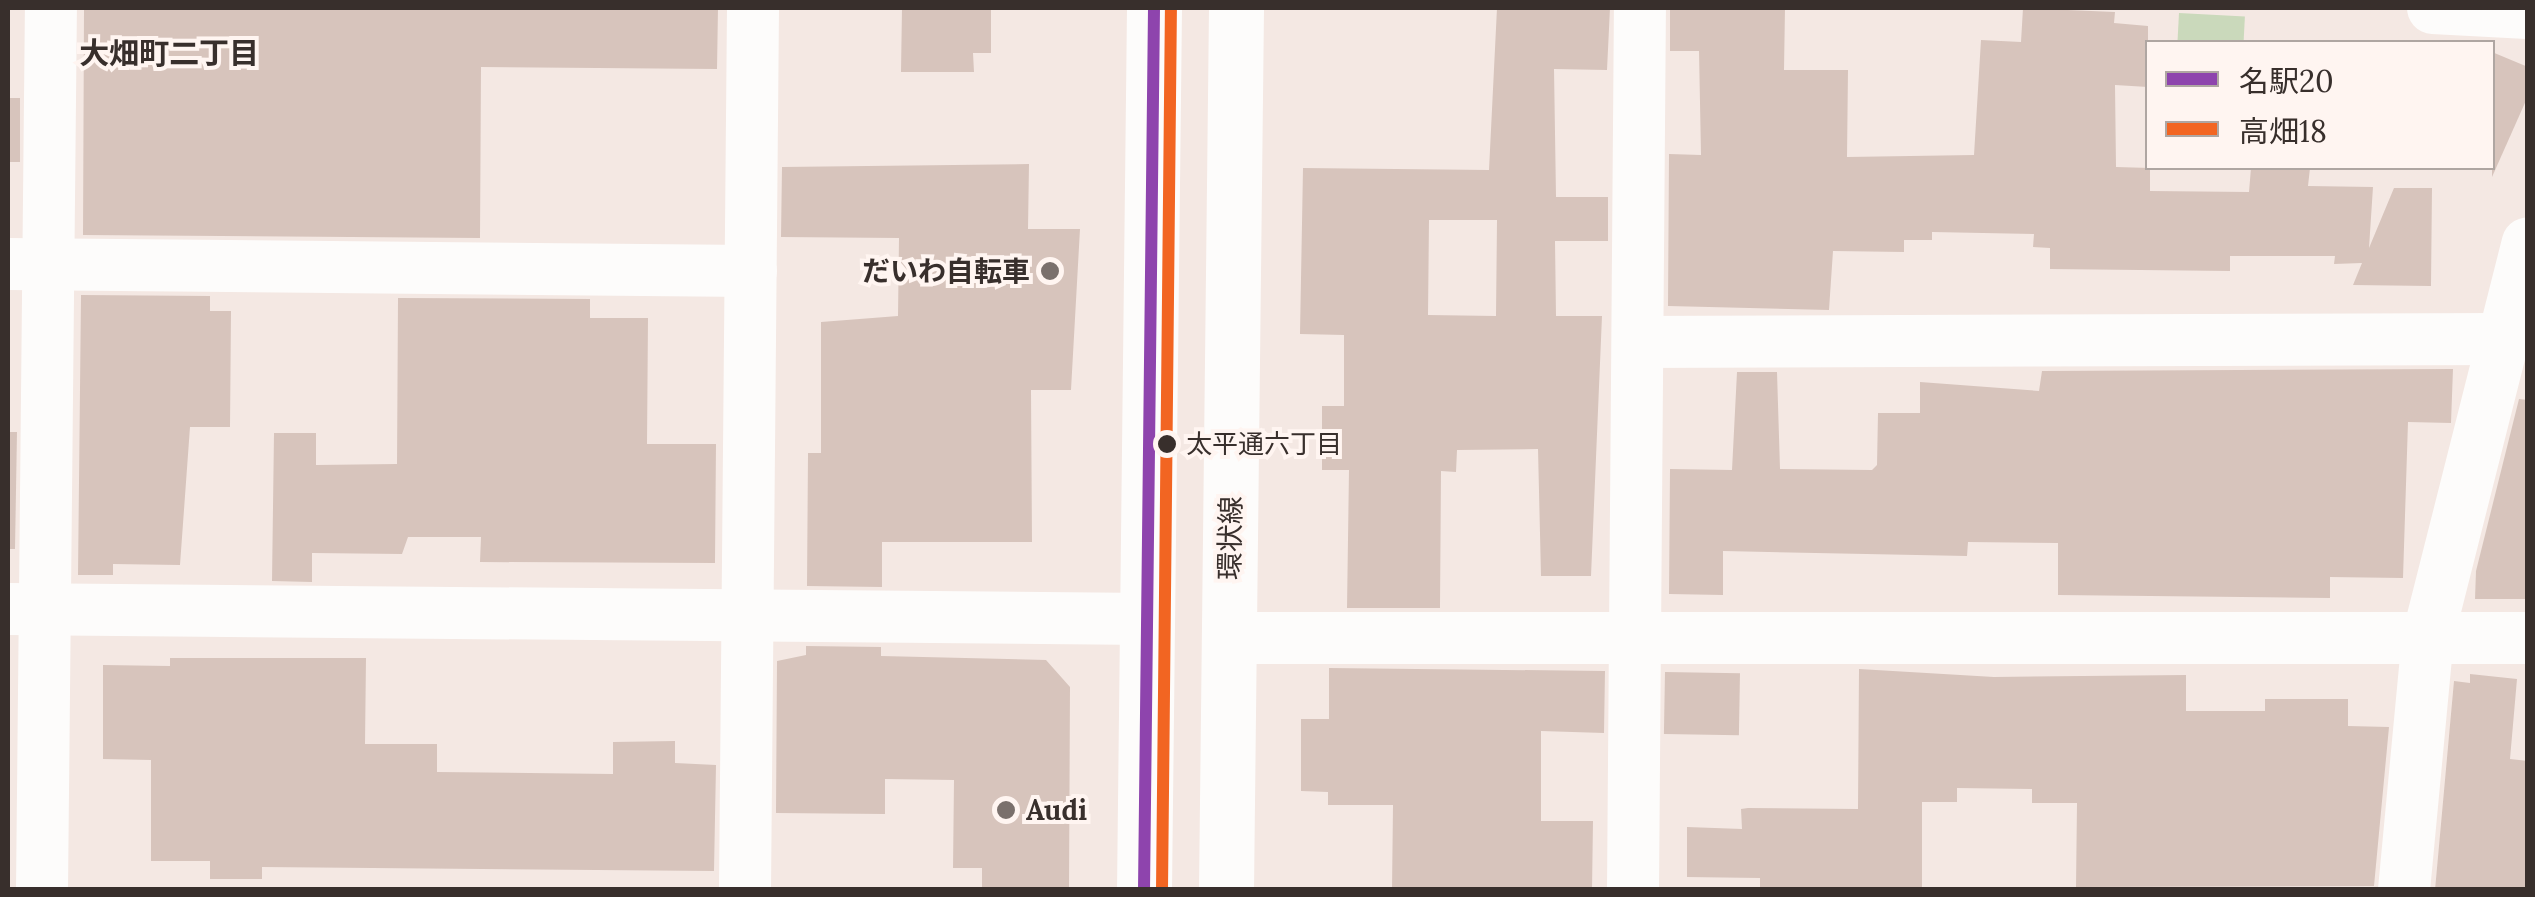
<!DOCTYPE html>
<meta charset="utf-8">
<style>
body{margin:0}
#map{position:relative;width:2535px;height:897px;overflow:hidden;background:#f4e8e3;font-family:Lora,"Noto Sans JP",serif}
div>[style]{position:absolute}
.green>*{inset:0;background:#cad9bb;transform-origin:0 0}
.building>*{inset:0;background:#d7c4bc;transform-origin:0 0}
.street>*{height:52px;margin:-26px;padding:0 26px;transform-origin:26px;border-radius:26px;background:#fdfcfb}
.primary>*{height:55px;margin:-27.5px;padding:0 27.5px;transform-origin:27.5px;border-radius:27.5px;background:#fdfcfb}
.bus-1>*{height:12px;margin:-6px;padding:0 6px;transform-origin:6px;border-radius:6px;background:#8e44ad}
.bus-2>*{height:12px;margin:-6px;padding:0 6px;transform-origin:6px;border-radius:6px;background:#f26522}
.dots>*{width:28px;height:28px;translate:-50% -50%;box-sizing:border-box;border:5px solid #fff5f1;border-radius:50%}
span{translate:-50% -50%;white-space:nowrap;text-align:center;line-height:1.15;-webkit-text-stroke:8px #fff5f1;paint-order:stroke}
.bus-label{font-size:26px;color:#382f2c}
.left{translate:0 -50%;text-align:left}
.poi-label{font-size:28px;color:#382f2c;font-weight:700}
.right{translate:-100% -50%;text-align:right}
.street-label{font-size:28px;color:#382f2c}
.neighbourhood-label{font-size:30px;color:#382f2c;font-weight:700}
.frame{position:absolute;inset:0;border:10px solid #382f2c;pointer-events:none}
.legend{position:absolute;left:2145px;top:40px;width:350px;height:130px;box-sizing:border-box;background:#fff5f1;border:2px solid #afa6a2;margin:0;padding:12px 18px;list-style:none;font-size:30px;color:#382f2c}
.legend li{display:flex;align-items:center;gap:20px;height:50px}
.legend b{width:50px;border:2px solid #afa6a2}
</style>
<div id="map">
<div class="green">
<i style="left:2179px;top:13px;width:66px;height:29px;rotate:3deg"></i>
</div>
<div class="building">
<i style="clip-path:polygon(84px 8px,718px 8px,717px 69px,481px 67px,480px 238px,83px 235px)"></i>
<i style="clip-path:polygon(902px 8px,991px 8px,991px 53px,973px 53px,974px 72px,901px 72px)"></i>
<i style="clip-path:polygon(evenodd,1497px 8px,1610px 8px,1607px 70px,1554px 69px,1556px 197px,1608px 197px,1608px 241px,1555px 241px,1556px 316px,1602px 316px,1591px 576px,1541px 576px,1538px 449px,1457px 450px,1456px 472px,1441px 471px,1440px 608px,1347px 608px,1349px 470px,1322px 470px,1322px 406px,1344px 406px,1344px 335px,1300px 334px,1303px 168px,1489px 170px,1497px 8px,1429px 220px,1497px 220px,1496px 316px,1428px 315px,1429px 220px)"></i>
<i style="clip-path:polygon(1670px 8px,1785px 8px,1784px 70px,1848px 70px,1847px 157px,1974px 155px,1981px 40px,2021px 42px,2023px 8px,2115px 12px,2114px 23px,2148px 26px,2148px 87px,2115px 85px,2116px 167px,2150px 168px,2150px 191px,2249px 192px,2251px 168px,2310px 168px,2308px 186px,2373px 187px,2369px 248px,2394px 188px,2432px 188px,2431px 286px,2353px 285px,2362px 263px,2334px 264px,2335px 256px,2230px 256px,2230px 271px,2050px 269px,2050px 248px,2033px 247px,2034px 234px,1932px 232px,1932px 240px,1904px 240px,1904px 252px,1833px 251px,1829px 310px,1668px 306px,1669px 154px,1701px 155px,1699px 51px,1670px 51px)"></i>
<i style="clip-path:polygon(2492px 52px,2528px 67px,2528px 96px,2492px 177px)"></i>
<i style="left:8px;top:98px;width:12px;height:64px"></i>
<i style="clip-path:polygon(1029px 164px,1028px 229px,1080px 229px,1071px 390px,1031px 390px,1032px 542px,882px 542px,882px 587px,807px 586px,808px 453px,821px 453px,821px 322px,898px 316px,899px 238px,781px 237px,782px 167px)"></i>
<i style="clip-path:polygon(81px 295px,210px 296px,210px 311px,231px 311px,230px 427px,190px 427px,180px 565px,113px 564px,113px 575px,78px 575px)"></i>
<i style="clip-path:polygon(398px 298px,590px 299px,590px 318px,648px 318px,647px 444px,716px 444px,715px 563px,480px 562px,481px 537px,408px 537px,402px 554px,312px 553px,312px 582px,272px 581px,274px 433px,316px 433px,316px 465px,397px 464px)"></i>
<i style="clip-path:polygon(2453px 369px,2451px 423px,2408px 422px,2403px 578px,2330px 577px,2330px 598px,2058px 595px,2058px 543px,1968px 542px,1967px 556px,1723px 551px,1723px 595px,1669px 594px,1670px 469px,1732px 470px,1737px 372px,1777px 372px,1780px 469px,1872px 470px,1877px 465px,1878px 413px,1920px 413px,1920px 382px,2039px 391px,2042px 371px)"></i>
<i style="clip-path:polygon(2519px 399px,2528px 400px,2528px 599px,2475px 599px,2476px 571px)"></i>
<i style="clip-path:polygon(8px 432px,17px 432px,15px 549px,8px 549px)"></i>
<i style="clip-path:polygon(806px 646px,881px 647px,881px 656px,1046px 660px,1070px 687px,1069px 890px,982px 890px,982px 868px,953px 868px,954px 780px,885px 779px,885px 814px,776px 813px,777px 661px,806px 655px)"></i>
<i style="clip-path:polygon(170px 658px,366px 658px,365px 744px,437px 744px,437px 772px,613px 774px,613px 742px,675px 741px,675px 763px,716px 765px,714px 871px,262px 867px,262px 879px,210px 879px,210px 861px,151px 861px,151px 760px,103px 759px,103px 665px,170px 666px)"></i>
<i style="clip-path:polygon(1329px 668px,1605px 671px,1604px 733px,1541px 731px,1541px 821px,1593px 821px,1592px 890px,1392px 890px,1393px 805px,1328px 805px,1328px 792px,1301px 791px,1301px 719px,1329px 719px)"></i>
<i style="clip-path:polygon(1859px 669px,1994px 677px,2186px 675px,2186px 711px,2265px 711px,2265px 699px,2348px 699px,2348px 726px,2389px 727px,2374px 886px,2076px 887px,2077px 803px,2032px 803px,2032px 789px,1957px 788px,1957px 802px,1922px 802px,1922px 890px,1760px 890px,1760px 878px,1687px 877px,1687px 827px,1742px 829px,1741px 809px,1748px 808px,1858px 809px)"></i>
<i style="left:1665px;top:672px;width:75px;height:62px;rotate:1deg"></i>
<i style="clip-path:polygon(2470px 674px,2517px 679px,2510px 759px,2528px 761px,2528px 890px,2435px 890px,2454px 681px,2470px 683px)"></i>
</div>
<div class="street">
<i style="left:2433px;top:8px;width:95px;rotate:3deg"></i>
<i style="left:8px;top:264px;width:743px;rotate:0.54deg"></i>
<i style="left:1638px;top:342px;width:865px;rotate:-0.2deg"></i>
<i style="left:8px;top:609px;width:1141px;rotate:0.5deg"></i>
<i style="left:1229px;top:638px;width:1299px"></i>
<i style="left:42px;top:890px;width:882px;rotate:-89.42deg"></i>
<i style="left:745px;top:890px;width:882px;rotate:-89.48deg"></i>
<i style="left:1633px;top:890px;width:882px;rotate:-89.55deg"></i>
<i style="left:2404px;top:890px;width:254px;rotate:-84.6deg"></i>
<i style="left:2428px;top:637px;width:406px;rotate:-75.8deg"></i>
</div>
<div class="primary">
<i style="left:1144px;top:890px;width:882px;rotate:-89.35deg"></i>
<i style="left:1226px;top:890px;width:882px;rotate:-89.35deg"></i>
</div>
<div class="bus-1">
<i style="left:1144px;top:890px;width:882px;rotate:-89.35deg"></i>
</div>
<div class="bus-2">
<i style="left:1162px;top:890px;width:882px;rotate:-89.42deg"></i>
</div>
<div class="dots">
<i style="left:1050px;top:271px;background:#7a706c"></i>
<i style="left:1167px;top:444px;background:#382f2c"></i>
<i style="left:1006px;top:810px;background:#7a706c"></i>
</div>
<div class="bus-label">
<span class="left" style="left:1186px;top:444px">太平通六丁目</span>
</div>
<div class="poi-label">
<span class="right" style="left:1030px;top:271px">だいわ自転車</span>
<span class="left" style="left:1026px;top:810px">Audi</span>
</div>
<div class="street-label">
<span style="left:1230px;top:538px;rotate:-89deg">環状線</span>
</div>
<div class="neighbourhood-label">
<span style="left:169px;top:53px">大畑町二丁目</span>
</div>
<div class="frame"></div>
<ul class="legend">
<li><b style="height:12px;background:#8e44ad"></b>名駅20</li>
<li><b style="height:12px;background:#f26522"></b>高畑18</li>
</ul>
</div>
